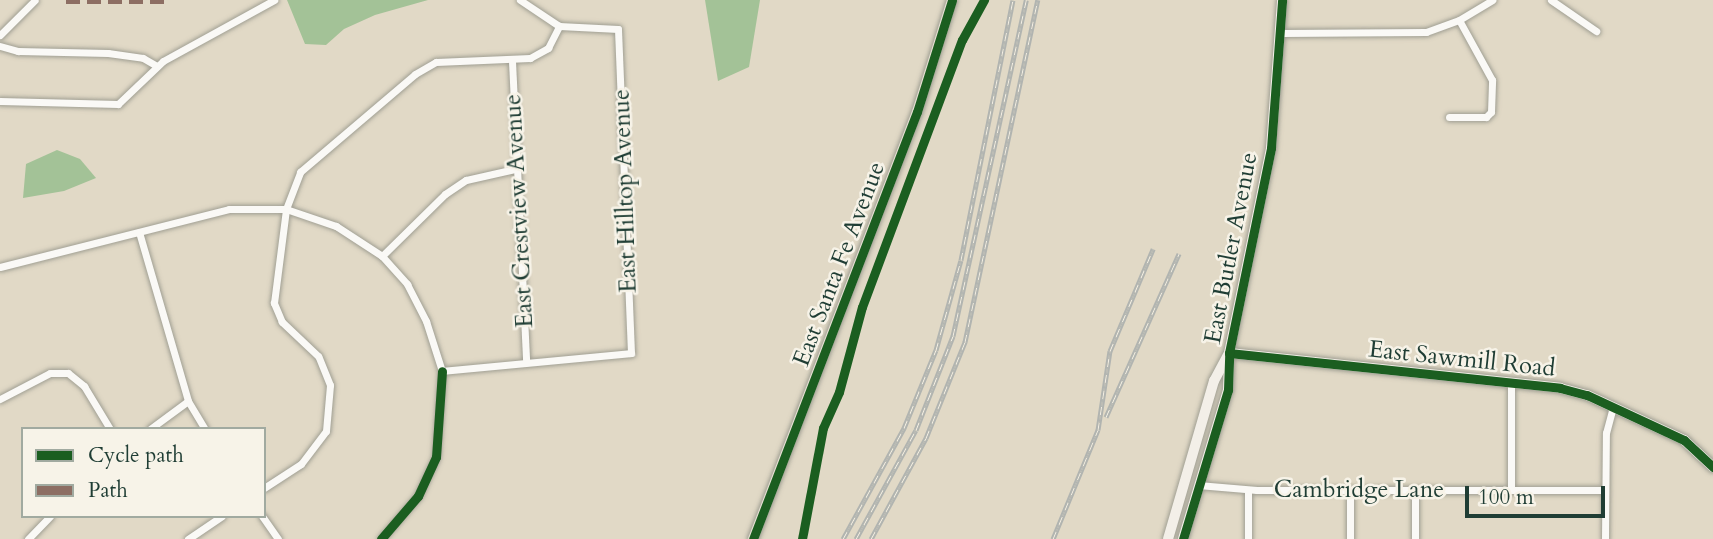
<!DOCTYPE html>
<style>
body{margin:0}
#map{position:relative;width:1713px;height:539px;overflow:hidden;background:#e1d9c6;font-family:Cardo,serif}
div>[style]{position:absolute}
.forest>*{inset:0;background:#a3c297}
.roads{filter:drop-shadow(0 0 2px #a09f93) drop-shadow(0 0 2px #a09f93)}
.street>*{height:7px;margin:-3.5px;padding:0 3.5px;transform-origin:3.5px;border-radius:3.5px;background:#faf9f6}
.secondary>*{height:10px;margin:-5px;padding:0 5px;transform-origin:5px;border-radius:5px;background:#f3efe8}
.primary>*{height:10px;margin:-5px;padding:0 5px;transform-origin:5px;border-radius:5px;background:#e6e0d3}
.rail>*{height:5px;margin-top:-2.5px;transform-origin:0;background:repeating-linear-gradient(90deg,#f7f3e8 0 8px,#b1b4b0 0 16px);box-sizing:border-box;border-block:2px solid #b1b4b0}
.quiet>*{height:7px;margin-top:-3.5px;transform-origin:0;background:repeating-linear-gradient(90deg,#8d6e63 0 14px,transparent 0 21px)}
.cycleway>*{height:9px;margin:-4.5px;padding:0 4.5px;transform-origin:4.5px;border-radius:4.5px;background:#1b5e20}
span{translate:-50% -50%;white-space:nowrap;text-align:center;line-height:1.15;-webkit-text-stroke:5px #f7f3e8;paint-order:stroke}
.street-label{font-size:24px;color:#1f3d34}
.legend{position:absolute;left:21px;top:427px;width:245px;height:91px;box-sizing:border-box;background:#f7f3e8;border:2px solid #a1aaa0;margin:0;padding:9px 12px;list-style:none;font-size:21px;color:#1f3d34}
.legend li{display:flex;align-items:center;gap:14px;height:35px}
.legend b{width:35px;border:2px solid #a1aaa0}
.scale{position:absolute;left:1465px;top:486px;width:140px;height:32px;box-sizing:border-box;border:4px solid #1f3d34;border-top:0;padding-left:9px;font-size:21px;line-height:24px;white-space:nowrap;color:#1f3d34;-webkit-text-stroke:5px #f7f3e8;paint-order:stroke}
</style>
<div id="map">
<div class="forest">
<i style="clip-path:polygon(287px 0,428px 0,375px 15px,344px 29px,326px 45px,305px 44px)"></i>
<i style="clip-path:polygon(705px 0,760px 0,749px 67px,718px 81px)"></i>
<i style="clip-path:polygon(57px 150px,80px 159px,96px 178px,64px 191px,23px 198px,26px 164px)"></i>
</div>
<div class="roads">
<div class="street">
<i style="left:1551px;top:0;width:55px;rotate:34.6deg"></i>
<i style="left:1281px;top:33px;width:145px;rotate:-0.4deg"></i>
<i style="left:1426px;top:32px;width:35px;rotate:-20deg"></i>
<i style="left:1459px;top:20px;width:39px;rotate:-31deg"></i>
<i style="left:0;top:35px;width:49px;rotate:-45deg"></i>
<i style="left:0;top:46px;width:19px;rotate:16deg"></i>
<i style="left:18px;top:51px;width:90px;rotate:1.3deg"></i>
<i style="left:108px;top:53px;width:35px;rotate:8deg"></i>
<i style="left:143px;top:58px;width:16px;rotate:30deg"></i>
<i style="left:512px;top:61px;width:299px;rotate:87.3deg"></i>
<i style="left:0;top:101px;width:118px;rotate:1.5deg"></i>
<i style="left:118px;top:104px;width:62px;rotate:-43.7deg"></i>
<i style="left:163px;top:61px;width:127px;rotate:-28.8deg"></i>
<i style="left:1449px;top:117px;width:37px"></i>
<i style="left:1486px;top:117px;width:7px;rotate:-45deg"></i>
<i style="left:1491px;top:112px;width:32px;rotate:-88deg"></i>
<i style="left:1492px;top:80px;width:68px;rotate:-118.8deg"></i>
<i style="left:139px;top:232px;width:176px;rotate:73.8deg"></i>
<i style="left:188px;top:401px;width:33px;rotate:59deg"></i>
<i style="left:382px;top:256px;width:88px;rotate:-44.5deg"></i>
<i style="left:445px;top:194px;width:25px;rotate:-34deg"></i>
<i style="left:466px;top:180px;width:50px;rotate:-12.7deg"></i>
<i style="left:0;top:267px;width:236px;rotate:-14.2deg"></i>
<i style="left:229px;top:209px;width:57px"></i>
<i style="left:286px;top:209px;width:53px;rotate:18.8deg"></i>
<i style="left:336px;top:226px;width:55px;rotate:33.1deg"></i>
<i style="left:382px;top:256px;width:38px;rotate:48deg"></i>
<i style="left:407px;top:284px;width:42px;rotate:62.8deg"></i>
<i style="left:426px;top:321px;width:52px;rotate:72.3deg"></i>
<i style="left:442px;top:371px;width:86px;rotate:94deg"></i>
<i style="left:436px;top:457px;width:43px;rotate:114.8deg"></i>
<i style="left:418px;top:496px;width:57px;rotate:130.7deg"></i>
<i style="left:442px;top:371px;width:190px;rotate:-5.4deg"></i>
<i style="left:631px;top:353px;width:324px;rotate:-92.3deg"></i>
<i style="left:618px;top:29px;width:59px;rotate:-177.1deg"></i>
<i style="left:559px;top:26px;width:47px;rotate:-146.3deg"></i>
<i style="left:0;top:399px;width:56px;rotate:-27.5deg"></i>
<i style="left:50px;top:373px;width:18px"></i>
<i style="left:68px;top:373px;width:21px;rotate:39deg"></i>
<i style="left:84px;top:386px;width:50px;rotate:58.8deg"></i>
<i style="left:150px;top:429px;width:47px;rotate:-36.4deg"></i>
<i style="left:1198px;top:485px;width:59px;rotate:4.8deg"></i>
<i style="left:1257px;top:490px;width:348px"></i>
<i style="left:264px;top:488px;width:44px;rotate:-33deg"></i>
<i style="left:301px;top:464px;width:41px;rotate:-52.9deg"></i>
<i style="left:326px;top:431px;width:46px;rotate:-85deg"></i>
<i style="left:330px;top:385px;width:31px;rotate:-112deg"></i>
<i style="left:318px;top:356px;width:50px;rotate:-136.6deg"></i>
<i style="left:282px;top:322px;width:21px;rotate:-113deg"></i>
<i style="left:274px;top:303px;width:95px;rotate:-82.7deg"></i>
<i style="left:286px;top:209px;width:40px;rotate:-69deg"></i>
<i style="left:300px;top:172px;width:151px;rotate:-40.4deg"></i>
<i style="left:415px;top:74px;width:24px;rotate:-30deg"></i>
<i style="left:436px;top:62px;width:94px;rotate:-2.4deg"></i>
<i style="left:530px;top:58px;width:21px;rotate:-29deg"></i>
<i style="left:548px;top:48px;width:25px;rotate:-63deg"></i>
<i style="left:1511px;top:490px;width:108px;rotate:-90deg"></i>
<i style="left:1350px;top:491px;width:48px;rotate:90deg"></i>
<i style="left:262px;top:516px;width:28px;rotate:55deg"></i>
<i style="left:28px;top:539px;width:32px;rotate:-46deg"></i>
<i style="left:188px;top:539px;width:41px;rotate:-34.1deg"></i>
<i style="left:1248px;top:539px;width:49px;rotate:-90deg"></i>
<i style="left:1415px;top:539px;width:48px;rotate:-90deg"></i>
<i style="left:1605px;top:539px;width:106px;rotate:-89.5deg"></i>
<i style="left:1606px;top:433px;width:28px;rotate:-75deg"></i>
</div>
<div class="secondary">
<i style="left:1229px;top:353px;width:333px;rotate:6deg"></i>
<i style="left:1560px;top:388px;width:28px;rotate:15deg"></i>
<i style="left:1587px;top:395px;width:107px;rotate:24.9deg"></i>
<i style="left:1684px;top:440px;width:40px;rotate:43deg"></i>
<i style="left:1168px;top:539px;width:165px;rotate:-73.8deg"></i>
<i style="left:1214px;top:381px;width:30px;rotate:-62deg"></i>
<i style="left:1183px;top:539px;width:156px;rotate:-73.2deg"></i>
<i style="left:1228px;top:390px;width:37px;rotate:-88deg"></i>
<i style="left:1229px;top:353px;width:209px;rotate:-78.4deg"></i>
<i style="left:1271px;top:148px;width:148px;rotate:-85.7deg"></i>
</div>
<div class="primary">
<i style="left:753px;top:539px;width:457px;rotate:-69deg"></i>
<i style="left:917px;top:112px;width:117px;rotate:-72.6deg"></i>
</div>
</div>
<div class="rail">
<i style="left:1106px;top:417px;width:179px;rotate:-65.9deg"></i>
<i style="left:843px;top:539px;width:127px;rotate:-61.2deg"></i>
<i style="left:904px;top:428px;width:84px;rotate:-67.7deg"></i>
<i style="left:936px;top:350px;width:93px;rotate:-74.5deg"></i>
<i style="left:961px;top:260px;width:265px;rotate:-78.7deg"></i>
<i style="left:856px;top:539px;width:124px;rotate:-61.2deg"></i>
<i style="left:916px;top:430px;width:101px;rotate:-68.5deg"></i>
<i style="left:953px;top:336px;width:344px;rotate:-77.7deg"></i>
<i style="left:871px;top:539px;width:115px;rotate:-61.4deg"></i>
<i style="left:926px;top:438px;width:104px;rotate:-67.9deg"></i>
<i style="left:965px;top:342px;width:350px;rotate:-78deg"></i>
<i style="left:1053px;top:539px;width:118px;rotate:-67.6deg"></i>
<i style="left:1098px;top:430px;width:80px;rotate:-81.4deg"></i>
<i style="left:1110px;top:351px;width:111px;rotate:-67.1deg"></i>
</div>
<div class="quiet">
<i style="left:66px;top:0;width:103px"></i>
</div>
<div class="cycleway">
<i style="left:1229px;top:353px;width:333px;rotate:6deg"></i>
<i style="left:1560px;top:388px;width:28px;rotate:15deg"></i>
<i style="left:1587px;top:395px;width:107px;rotate:24.9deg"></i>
<i style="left:1684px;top:440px;width:40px;rotate:43deg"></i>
<i style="left:381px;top:539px;width:57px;rotate:-49.3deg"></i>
<i style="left:418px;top:496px;width:43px;rotate:-65.2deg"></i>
<i style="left:436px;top:457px;width:86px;rotate:-86deg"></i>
<i style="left:753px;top:539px;width:457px;rotate:-69deg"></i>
<i style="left:917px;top:112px;width:117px;rotate:-72.6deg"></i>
<i style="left:802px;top:539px;width:113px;rotate:-79.3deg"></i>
<i style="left:823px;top:428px;width:39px;rotate:-66deg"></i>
<i style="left:839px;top:392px;width:88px;rotate:-74.9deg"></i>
<i style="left:862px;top:307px;width:285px;rotate:-69.5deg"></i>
<i style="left:962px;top:40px;width:46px;rotate:-61.2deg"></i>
<i style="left:1183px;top:539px;width:156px;rotate:-73.2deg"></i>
<i style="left:1228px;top:390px;width:37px;rotate:-88deg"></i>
<i style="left:1229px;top:353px;width:209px;rotate:-78.4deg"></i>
<i style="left:1271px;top:148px;width:148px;rotate:-85.7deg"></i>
</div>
<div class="street-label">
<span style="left:625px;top:191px;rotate:-92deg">East Hilltop Avenue</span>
<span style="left:519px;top:211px;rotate:-93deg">East Crestview Avenue</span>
<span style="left:1231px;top:248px;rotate:-79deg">East Butler Avenue</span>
<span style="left:839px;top:264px;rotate:-69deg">East Santa Fe Avenue</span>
<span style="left:1462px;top:359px;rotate:6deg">East Sawmill Road</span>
<span style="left:1359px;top:490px">Cambridge Lane</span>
</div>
<ul class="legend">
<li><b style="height:9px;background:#1b5e20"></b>Cycle path</li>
<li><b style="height:9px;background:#8d6e63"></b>Path</li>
</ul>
<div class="scale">100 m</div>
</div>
